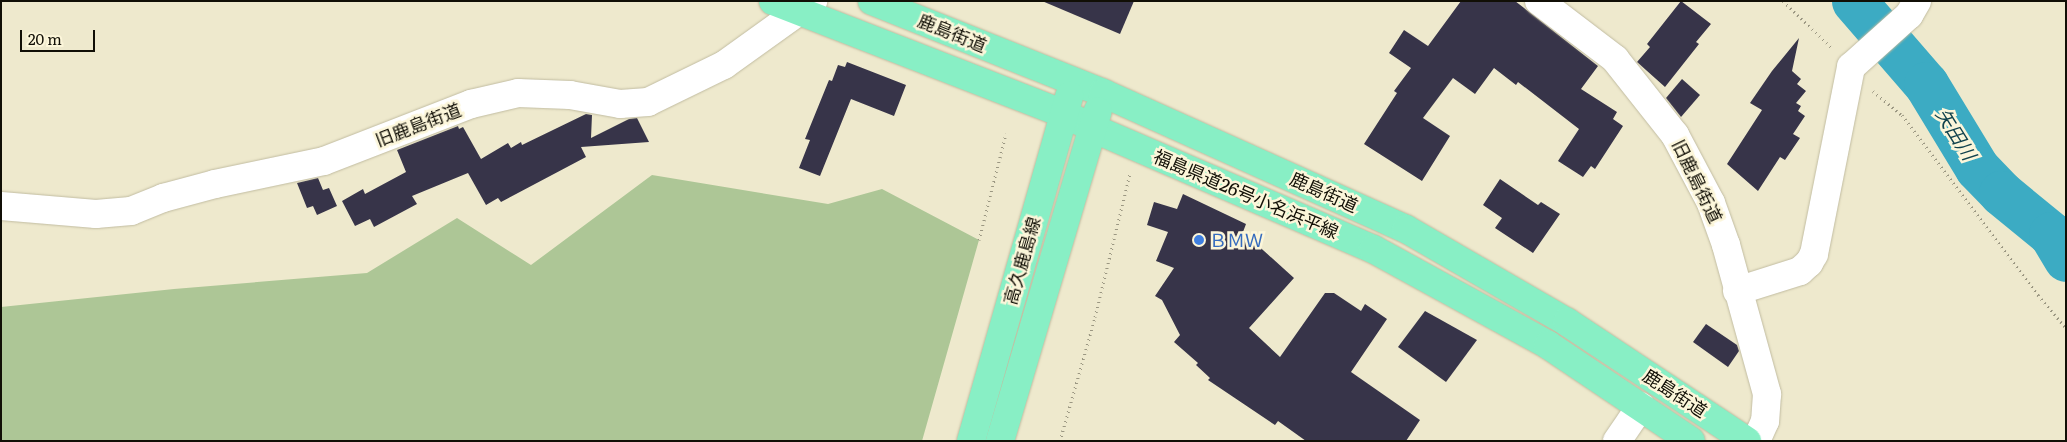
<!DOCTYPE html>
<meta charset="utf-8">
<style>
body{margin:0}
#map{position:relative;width:2067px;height:442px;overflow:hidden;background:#eee9cd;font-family:Literata,"Noto Sans JP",serif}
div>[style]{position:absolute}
.green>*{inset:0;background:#adc696}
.river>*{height:45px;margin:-22.5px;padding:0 22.5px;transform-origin:22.5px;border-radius:22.5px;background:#3cabc3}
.building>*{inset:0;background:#373449}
.path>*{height:3px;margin-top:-1.5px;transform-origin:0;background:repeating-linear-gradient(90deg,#9b9782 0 1px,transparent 0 5px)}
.roads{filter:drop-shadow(0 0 1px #c1bca1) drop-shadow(0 0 1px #c1bca1)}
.minor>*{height:28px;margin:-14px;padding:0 14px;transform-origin:14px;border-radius:14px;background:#fff}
.major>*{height:28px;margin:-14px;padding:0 14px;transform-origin:14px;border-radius:14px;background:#88efc5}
.dots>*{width:14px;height:14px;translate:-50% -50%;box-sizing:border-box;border:2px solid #fcf6da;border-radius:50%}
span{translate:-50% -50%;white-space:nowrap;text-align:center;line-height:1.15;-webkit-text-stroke:5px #fcf6da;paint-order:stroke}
.street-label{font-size:18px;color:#110f06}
.shop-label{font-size:18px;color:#366cbe}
.left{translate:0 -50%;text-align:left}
.water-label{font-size:19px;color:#11424d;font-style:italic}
.frame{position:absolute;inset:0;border:2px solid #110f06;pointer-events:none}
.scale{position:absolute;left:20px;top:30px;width:75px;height:22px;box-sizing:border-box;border:2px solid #110f06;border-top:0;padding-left:6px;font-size:15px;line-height:18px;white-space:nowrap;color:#110f06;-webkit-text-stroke:4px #fcf6da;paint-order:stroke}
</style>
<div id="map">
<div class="green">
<i style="clip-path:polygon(652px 175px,828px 204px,882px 189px,979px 240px,922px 441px,1px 441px,1px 307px,174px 289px,367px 273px,457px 218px,531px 265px)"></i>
</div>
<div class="river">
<i style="left:1854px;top:1px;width:110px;rotate:49.1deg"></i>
<i style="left:1926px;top:84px;width:98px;rotate:58.7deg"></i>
<i style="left:1977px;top:168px;width:35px;rotate:46deg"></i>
<i style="left:2001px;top:193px;width:65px;rotate:39.4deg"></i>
<i style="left:2051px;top:234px;width:29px;rotate:59deg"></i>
</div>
<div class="building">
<i style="clip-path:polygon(1042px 1px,1134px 1px,1120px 34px)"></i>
<i style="clip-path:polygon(1461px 1px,1515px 1px,1598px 66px,1581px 89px,1617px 112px,1613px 119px,1623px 126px,1595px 169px,1591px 166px,1583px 177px,1558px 161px,1579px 129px,1518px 82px,1516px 85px,1494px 68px,1475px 94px,1453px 78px,1423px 118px,1450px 136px,1422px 181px,1364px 144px,1397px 93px,1394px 91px,1411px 68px,1389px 53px,1404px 30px,1428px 46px)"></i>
<i style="clip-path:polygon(1681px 1px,1711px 24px,1696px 42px,1699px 44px,1665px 87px,1637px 62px,1650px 47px,1647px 44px)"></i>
<i style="clip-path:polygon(1799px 38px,1792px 71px,1801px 79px,1797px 84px,1806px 91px,1796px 103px,1801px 106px,1798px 111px,1805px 116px,1793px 134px,1800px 138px,1785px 160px,1780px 157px,1758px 191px,1727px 164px,1762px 110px,1750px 103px,1772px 71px)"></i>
<i style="clip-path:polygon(847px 62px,906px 85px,894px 116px,851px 99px,820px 176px,799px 168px,810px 140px,805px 139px,829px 80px,832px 81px,838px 65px,845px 67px)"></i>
<i style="clip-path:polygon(1682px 79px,1700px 95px,1681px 117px,1666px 98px)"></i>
<i style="clip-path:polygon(586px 114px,592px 115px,591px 138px,629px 119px,637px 118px,649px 142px,581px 147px,586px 157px,501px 202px,498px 198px,486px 205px,468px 173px,412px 196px,417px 204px,374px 227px,370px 219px,355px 226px,342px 201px,363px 189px,365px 194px,406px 172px,397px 150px,458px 126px,459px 129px,463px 127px,481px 159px,508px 143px,511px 148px,521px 142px,522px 145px)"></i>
<i style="clip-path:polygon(318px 178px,323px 190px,329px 188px,337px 206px,317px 215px,313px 206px,307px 208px,297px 183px)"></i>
<i style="clip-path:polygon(1500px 179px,1538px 205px,1541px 202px,1560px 214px,1533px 253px,1495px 228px,1502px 218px,1483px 205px)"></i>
<i style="clip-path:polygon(1183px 194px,1246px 224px,1243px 232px,1294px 278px,1249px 328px,1280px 357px,1325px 293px,1334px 293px,1361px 311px,1365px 304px,1387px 319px,1351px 372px,1420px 420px,1406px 441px,1306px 441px,1278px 421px,1275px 425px,1208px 380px,1210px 378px,1196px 365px,1198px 363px,1174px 342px,1180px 335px,1162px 300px,1155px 296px,1174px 268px,1156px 261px,1168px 232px,1147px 225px,1154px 202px,1177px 209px)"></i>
<i style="clip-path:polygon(1425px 311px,1477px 340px,1446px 382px,1398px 347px)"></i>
<i style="clip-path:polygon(1706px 324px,1737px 345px,1739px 351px,1728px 367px,1693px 342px)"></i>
</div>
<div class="path">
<i style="left:1783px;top:1px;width:69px;rotate:43.8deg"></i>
<i style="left:1873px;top:91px;width:38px;rotate:40deg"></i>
<i style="left:1902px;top:115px;width:226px;rotate:52.9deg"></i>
<i style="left:2038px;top:295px;width:43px;rotate:49.7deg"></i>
<i style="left:979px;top:240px;width:110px;rotate:-75.8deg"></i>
<i style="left:1060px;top:441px;width:129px;rotate:-74.2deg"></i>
<i style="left:1095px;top:317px;width:148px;rotate:-76.3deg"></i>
</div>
<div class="roads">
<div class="minor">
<i style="left:1539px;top:1px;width:96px;rotate:37.3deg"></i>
<i style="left:1615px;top:59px;width:97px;rotate:51.7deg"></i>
<i style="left:1675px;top:135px;width:77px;rotate:62.1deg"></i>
<i style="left:1711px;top:203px;width:45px;rotate:70.3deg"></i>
<i style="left:1726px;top:245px;width:155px;rotate:74.6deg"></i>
<i style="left:1767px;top:394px;width:27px;rotate:94deg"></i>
<i style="left:1765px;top:421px;width:22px;rotate:114deg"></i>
<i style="left:1px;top:206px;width:95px;rotate:4.8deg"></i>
<i style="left:96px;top:214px;width:35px;rotate:-5deg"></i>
<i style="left:131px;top:211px;width:35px;rotate:-22deg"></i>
<i style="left:163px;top:198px;width:54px;rotate:-15.1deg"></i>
<i style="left:215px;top:184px;width:111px;rotate:-11.9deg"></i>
<i style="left:324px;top:161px;width:158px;rotate:-21.2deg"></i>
<i style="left:471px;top:104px;width:48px;rotate:-13.2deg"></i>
<i style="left:518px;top:93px;width:52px;rotate:2.2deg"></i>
<i style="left:570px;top:95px;width:51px;rotate:10.2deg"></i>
<i style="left:620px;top:104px;width:28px;rotate:-4deg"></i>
<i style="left:648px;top:102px;width:85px;rotate:-26deg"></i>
<i style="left:724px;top:65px;width:110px;rotate:-35.7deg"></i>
<i style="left:1737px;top:291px;width:66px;rotate:-17.6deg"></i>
<i style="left:1800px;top:271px;width:12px;rotate:-42deg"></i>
<i style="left:1809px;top:263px;width:10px;rotate:-61deg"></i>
<i style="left:1814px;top:254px;width:191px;rotate:-78.8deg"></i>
<i style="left:1851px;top:67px;width:78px;rotate:-41.9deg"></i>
<i style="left:1909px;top:15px;width:16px;rotate:-60deg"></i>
<i style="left:1617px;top:441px;width:42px;rotate:-55.6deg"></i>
</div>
<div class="major">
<i style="left:773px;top:1px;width:313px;rotate:21.2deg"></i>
<i style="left:1065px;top:114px;width:30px;rotate:27deg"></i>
<i style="left:1092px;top:128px;width:306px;rotate:23.3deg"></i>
<i style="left:1373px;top:249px;width:200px;rotate:28.7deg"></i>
<i style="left:1548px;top:345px;width:172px;rotate:33.9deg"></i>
<i style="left:872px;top:1px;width:249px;rotate:21.7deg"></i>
<i style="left:1103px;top:93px;width:332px;rotate:24.2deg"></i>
<i style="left:1406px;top:229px;width:186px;rotate:30deg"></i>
<i style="left:1567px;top:322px;width:216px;rotate:33.5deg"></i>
<i style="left:971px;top:441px;width:359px;rotate:-74.1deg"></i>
<i style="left:1000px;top:441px;width:344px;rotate:-73.5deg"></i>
</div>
</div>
<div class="dots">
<i style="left:1199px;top:240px;background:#3f7fe0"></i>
</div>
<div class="street-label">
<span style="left:952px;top:33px;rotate:22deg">鹿島街道</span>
<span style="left:418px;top:125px;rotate:-21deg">旧鹿島街道</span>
<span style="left:1697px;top:181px;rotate:64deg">旧鹿島街道</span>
<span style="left:1324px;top:192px;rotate:24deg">鹿島街道</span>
<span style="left:1246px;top:194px;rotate:23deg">福島県道26号小名浜平線</span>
<span style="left:1022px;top:261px;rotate:-74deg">高久鹿島線</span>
<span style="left:1675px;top:393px;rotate:33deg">鹿島街道</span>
</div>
<div class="shop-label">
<span class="left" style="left:1209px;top:240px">ＢＭＷ</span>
</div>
<div class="water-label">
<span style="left:1956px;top:134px;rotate:58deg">矢田川</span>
</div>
<div class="frame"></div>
<div class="scale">20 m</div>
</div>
